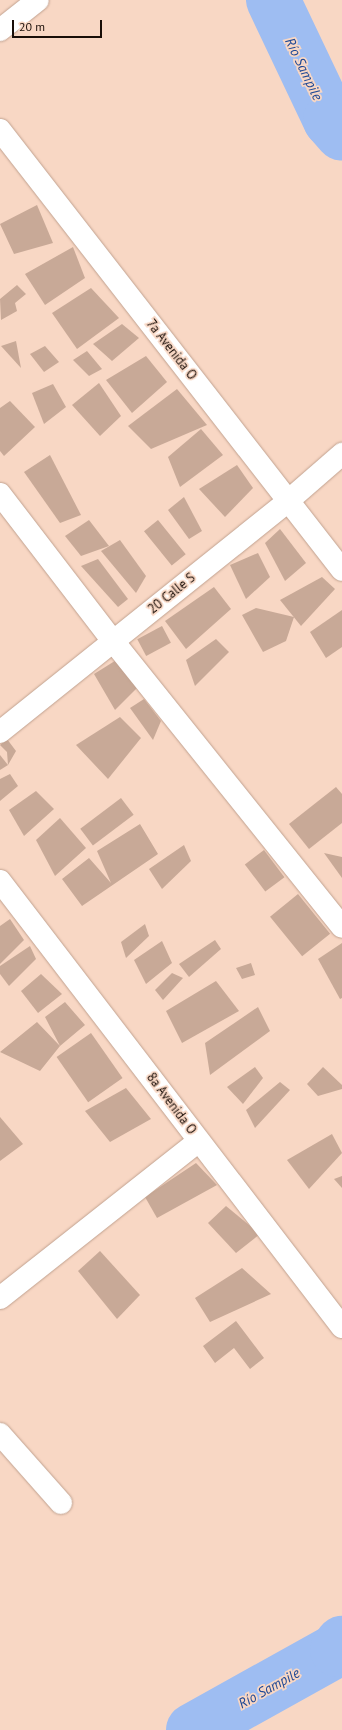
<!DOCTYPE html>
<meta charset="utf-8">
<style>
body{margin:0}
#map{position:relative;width:342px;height:1730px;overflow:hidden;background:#f8d7c4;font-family:"PT Sans",sans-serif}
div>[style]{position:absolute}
.river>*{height:54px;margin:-27px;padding:0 27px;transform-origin:27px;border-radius:27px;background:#9ebdf2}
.building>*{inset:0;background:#c8a997;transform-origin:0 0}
.roads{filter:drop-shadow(0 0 1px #c1a290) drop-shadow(0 0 1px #c1a290)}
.minor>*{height:22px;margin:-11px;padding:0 11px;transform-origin:11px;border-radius:11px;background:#fff}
span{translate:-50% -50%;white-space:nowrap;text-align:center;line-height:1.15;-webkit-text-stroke:3.5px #f8d7c4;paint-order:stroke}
.street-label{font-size:13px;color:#190e08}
.water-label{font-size:14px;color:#204995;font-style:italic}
.scale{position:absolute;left:12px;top:20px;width:90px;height:18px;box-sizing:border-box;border:2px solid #190e08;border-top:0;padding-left:5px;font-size:12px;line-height:14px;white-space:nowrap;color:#190e08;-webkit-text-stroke:3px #f8d7c4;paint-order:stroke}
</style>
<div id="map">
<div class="river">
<i style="left:273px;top:0;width:133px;rotate:64.6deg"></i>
<i style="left:330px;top:120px;width:18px;rotate:49deg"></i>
<i style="left:193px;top:1730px;width:165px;rotate:-29.1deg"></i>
<i style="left:337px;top:1650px;width:9px;rotate:-54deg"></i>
</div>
<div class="building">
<i style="clip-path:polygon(37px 205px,53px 243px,14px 254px,0 224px)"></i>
<i style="clip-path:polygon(73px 247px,85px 278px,45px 305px,25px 274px)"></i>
<i style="clip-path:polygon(17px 285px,26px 294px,15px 303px,17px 311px,1px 320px,0 299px)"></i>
<i style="clip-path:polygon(91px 288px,119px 318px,77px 349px,52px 313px)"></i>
<i style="clip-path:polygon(122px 324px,139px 338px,112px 361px,93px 344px)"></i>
<i style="clip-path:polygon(16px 341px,21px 368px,1px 346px)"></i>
<i style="clip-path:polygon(45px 346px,59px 362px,44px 372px,30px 354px)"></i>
<i style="clip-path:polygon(87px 351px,102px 369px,89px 376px,73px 360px)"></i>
<i style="clip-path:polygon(146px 356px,167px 382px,132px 413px,106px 380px)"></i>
<i style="clip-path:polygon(99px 383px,121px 416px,100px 436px,72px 405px)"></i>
<i style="clip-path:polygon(53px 384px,66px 407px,44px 424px,32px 393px)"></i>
<i style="clip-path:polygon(177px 389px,207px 425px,151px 449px,128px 426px)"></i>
<i style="clip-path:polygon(10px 401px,35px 427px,4px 456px,0 451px,0 408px)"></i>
<i style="clip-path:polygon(201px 429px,223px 455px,180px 487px,168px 457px)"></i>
<i style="clip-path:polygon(50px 455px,81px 515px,60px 523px,24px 472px)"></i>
<i style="clip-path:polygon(237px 465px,253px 488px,225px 517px,199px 489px)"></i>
<i style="clip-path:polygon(184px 497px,202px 531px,189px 539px,168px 510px)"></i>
<i style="clip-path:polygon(89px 520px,109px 546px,81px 556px,65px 536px)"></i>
<i style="left:158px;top:520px;width:44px;height:18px;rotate:51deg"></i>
<i style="clip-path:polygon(280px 529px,306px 563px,285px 581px,265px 543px)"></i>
<i style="clip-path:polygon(120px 540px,146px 576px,136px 593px,101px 551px)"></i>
<i style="clip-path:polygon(258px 553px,270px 577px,246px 599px,230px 565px)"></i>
<i style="clip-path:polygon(98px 559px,128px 599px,118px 607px,81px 566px)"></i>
<i style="clip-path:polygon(322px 577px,335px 589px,301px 626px,280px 600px)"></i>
<i style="clip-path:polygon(214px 587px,231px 609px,186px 649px,165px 621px)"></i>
<i style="clip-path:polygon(256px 608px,294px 617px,286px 641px,263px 652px,242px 615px)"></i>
<i style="clip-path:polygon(342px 610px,342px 647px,326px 658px,310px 632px)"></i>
<i style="left:162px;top:626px;width:19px;height:28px;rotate:62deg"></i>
<i style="clip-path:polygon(216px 639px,229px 652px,195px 686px,186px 660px)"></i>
<i style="clip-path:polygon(118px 659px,139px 686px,115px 710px,94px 674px)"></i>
<i style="clip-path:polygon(144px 699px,161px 721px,153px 740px,130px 708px)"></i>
<i style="clip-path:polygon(120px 717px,141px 738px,108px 779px,76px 745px)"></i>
<i style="clip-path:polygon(7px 739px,16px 751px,8px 765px,7px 752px,0 745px)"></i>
<i style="clip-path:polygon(0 755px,8px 765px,0 770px)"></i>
<i style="clip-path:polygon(10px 774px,18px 786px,0 801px,0 779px)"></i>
<i style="clip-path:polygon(336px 787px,342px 794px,342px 823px,309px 849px,289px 824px)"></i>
<i style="clip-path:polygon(36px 791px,54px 809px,24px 836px,9px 810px)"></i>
<i style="left:121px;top:798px;width:21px;height:51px;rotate:53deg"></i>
<i style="clip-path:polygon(60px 818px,86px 848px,55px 876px,36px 840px)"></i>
<i style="clip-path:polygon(140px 824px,158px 854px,82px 906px,62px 879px,89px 858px,111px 883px,97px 851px)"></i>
<i style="clip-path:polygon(184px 845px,191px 861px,162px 889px,149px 869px)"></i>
<i style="left:264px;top:850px;width:34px;height:24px;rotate:53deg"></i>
<i style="clip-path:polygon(324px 853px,342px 857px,342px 878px)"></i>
<i style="left:298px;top:894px;width:51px;height:36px;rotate:51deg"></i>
<i style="clip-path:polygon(10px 919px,24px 940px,0 964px,0 926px)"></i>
<i style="clip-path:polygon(145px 924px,149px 936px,126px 958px,121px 942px)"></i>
<i style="clip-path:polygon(215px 940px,221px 949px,189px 977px,179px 964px)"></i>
<i style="clip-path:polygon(162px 941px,172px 963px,146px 984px,134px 960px)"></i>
<i style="clip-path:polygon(342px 943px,342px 998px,340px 999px,318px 959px)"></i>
<i style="clip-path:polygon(30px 946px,36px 959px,9px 986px,0 974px,0 966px)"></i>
<i style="clip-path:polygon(251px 963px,255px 975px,242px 979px,236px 968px)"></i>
<i style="clip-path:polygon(172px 973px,183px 978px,163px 1000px,155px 990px)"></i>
<i style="clip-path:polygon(41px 974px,62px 994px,38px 1013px,21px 991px)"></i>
<i style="clip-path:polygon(216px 981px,239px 1011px,182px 1043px,166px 1011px)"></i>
<i style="clip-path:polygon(65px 1002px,85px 1025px,60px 1046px,40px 1071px,0 1052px,37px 1022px,60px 1046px,45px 1017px)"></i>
<i style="clip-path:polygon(258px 1007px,270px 1031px,210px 1075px,205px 1043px)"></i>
<i style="left:91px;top:1033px;width:55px;height:42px;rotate:55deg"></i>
<i style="clip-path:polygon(255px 1067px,263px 1078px,243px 1104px,227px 1087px)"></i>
<i style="clip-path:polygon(323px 1067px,342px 1085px,342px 1089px,318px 1096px,307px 1084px)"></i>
<i style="clip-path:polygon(280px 1082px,290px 1090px,255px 1128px,246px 1110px)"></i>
<i style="clip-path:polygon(126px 1088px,151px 1119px,110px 1142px,85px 1111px)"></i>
<i style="clip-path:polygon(0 1117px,23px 1144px,0 1161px)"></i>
<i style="clip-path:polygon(332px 1134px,342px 1153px,309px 1189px,287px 1160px)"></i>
<i style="clip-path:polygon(196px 1163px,217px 1185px,157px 1218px,145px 1197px)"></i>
<i style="clip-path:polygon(342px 1176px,342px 1188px,334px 1179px)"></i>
<i style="clip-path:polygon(226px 1206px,260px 1234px,236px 1253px,208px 1223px)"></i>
<i style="clip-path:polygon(100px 1251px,140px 1295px,117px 1319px,78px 1271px)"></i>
<i style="clip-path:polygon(242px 1268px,271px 1294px,210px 1322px,195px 1298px)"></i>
<i style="clip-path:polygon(236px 1321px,264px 1358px,250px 1369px,234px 1348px,215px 1363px,203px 1346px)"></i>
</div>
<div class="roads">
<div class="minor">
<i style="left:0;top:30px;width:48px;rotate:-38.3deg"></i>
<i style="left:0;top:130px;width:557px;rotate:52.14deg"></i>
<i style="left:0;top:494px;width:185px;rotate:52.5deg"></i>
<i style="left:113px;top:641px;width:366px;rotate:51.3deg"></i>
<i style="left:0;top:732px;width:369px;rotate:-38.7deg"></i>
<i style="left:288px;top:501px;width:72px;rotate:-41deg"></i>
<i style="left:0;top:881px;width:562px;rotate:52.52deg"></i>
<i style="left:0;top:1298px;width:253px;rotate:-38.3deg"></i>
<i style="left:0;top:1434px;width:92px;rotate:48.5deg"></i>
</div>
</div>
<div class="street-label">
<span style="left:171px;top:350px;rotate:52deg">7a Avenida O</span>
<span style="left:172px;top:594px;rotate:-39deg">20 Calle S</span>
<span style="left:171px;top:1104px;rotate:53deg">8a Avenida O</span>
</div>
<div class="water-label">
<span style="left:304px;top:69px;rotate:64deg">Río Sampile</span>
<span style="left:269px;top:1688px;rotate:-29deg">Río Sampile</span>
</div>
<div class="scale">20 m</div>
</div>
